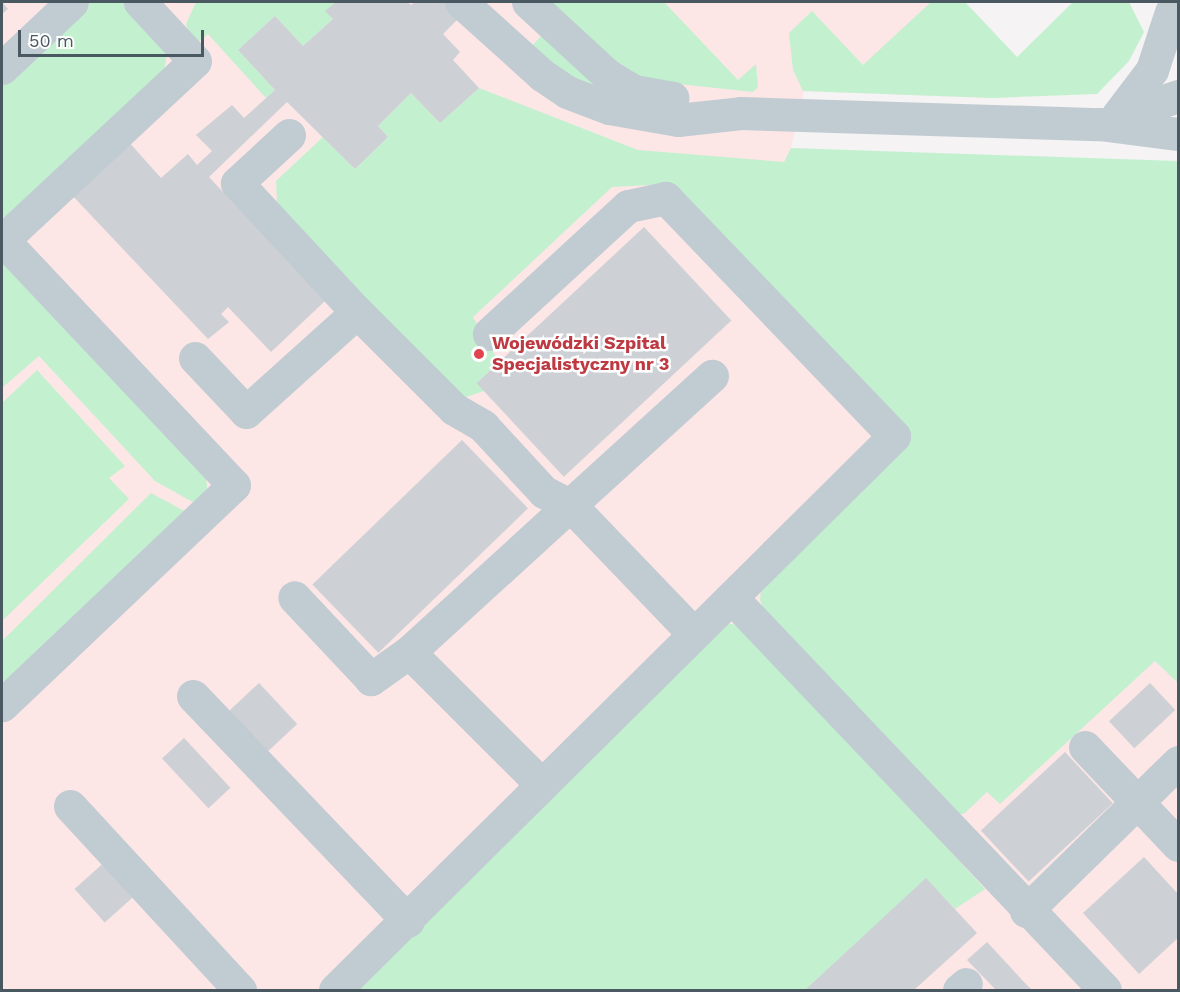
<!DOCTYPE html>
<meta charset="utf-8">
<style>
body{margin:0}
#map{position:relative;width:1180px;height:992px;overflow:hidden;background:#f5f3f3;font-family:"Work Sans",sans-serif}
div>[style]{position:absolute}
.medical>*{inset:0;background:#fce6e6}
.green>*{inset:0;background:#c3f1d0}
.building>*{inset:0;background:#cdd0d5;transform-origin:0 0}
.minor>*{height:33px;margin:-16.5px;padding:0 16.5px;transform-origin:16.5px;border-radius:16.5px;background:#c1cbd2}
.dots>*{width:16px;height:16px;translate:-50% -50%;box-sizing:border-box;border:3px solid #fff;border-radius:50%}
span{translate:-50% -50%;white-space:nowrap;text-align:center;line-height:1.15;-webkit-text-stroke:5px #fff;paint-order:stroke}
.health-label{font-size:18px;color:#be3a42;font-weight:700}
.left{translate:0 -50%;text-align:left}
.frame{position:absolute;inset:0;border:3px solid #4a5861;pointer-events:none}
.scale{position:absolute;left:18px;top:30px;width:186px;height:27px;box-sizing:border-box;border:3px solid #4a5861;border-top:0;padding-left:8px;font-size:18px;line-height:21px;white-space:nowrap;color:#4a5861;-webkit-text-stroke:4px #fff;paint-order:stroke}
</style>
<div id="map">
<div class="medical">
<i style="clip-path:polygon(2px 2px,965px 2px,1017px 57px,992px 98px,804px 91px,791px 148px,784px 162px,1178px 603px,1178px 990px,2px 990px)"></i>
</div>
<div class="green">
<i style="clip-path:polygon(90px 2px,124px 2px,167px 52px,163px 79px,15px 217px,2px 217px,2px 84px)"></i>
<i style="clip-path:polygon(196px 2px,336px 2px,326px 11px,333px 19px,303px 46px,275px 16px,238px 50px,275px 90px,266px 98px,208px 34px,197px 43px,190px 35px,186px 24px)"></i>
<i style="clip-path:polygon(545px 2px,664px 2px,738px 80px,756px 64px,758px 87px,753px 92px,642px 80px,622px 70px)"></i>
<i style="clip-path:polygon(931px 2px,965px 2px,1017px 57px,1073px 2px,1129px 2px,1144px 32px,1129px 61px,1097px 94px,992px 98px,803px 91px,793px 70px,789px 33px,812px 11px,863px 65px)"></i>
<i style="clip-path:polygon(544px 33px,554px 37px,604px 98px,529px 49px)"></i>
<i style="clip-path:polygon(479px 88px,638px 150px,784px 162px,791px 148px,1178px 161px,1178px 683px,1155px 661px,1000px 804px,987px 792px,965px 813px,950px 818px,765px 615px,760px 600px,762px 582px,906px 429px,669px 184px,612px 187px,473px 317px,499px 362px,477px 383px,484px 391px,466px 397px,448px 390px,277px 202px,276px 181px,323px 137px,355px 169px,388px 137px,378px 126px,411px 93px,440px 123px)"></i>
<i style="clip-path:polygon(2px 255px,206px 475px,207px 488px,198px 505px,155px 481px,39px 356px,2px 388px)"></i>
<i style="clip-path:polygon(37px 370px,125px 466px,109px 478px,129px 499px,2px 621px,2px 403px)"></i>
<i style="clip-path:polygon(151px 493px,190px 514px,2px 697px,2px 641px)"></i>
<i style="clip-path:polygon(721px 623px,742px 625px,985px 889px,955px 909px,926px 879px,805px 990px,348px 990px)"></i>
</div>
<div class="building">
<i style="clip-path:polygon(2px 2px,8px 9px,2px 14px)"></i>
<i style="clip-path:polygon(336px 2px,407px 2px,411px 5px,415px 2px,452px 2px,463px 14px,443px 34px,460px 52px,453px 60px,479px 88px,440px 123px,411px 93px,378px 126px,388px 137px,355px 169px,287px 102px,209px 177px,325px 301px,271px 352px,228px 307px,221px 314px,229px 322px,208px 339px,70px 193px,127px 140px,161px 178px,188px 154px,197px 165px,212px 151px,196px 135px,232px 105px,244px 118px,275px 90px,238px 50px,275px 16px,303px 46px,333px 19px,325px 11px)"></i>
<i style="left:644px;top:227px;width:128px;height:229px;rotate:47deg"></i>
<i style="left:462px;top:440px;width:95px;height:208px;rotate:46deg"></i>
<i style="left:259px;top:683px;width:56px;height:48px;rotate:47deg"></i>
<i style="left:1150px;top:683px;width:37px;height:56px;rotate:47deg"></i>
<i style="left:184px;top:738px;width:68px;height:30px;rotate:47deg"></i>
<i style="left:1065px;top:752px;width:70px;height:115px;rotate:47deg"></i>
<i style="clip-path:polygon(1144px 857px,1178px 894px,1178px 938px,1139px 974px,1083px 913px)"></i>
<i style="left:108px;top:859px;width:45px;height:45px;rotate:48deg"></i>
<i style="clip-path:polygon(926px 878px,977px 933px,914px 990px,805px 990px)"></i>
<i style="clip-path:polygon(987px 942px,1023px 981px,1032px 990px,996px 990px,967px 960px)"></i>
</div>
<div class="minor">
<i style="left:461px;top:2px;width:109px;rotate:42deg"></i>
<i style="left:542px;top:75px;width:30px;rotate:34deg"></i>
<i style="left:567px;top:92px;width:45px;rotate:20.9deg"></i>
<i style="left:609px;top:108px;width:70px;rotate:9.9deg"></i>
<i style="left:678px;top:120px;width:63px;rotate:-6.3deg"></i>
<i style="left:741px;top:113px;width:358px;rotate:1.8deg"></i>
<i style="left:1099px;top:124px;width:80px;rotate:7.2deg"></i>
<i style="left:528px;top:2px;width:108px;rotate:42.7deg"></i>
<i style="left:607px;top:75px;width:31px;rotate:31deg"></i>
<i style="left:634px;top:91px;width:39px;rotate:10deg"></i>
<i style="left:2px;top:68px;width:96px;rotate:-43.3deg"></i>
<i style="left:1117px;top:116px;width:58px;rotate:-52.7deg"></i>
<i style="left:1152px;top:70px;width:61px;rotate:-71.9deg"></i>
<i style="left:1118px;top:116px;width:63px;rotate:-18.4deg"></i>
<i style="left:289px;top:135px;width:71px;rotate:137.3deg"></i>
<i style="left:237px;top:183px;width:176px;rotate:47.1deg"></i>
<i style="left:357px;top:312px;width:137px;rotate:45deg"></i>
<i style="left:454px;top:409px;width:34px;rotate:30deg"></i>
<i style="left:483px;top:426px;width:90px;rotate:47.3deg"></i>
<i style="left:544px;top:492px;width:29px;rotate:27deg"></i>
<i style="left:570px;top:505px;width:218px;rotate:137.6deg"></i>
<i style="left:409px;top:652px;width:47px;rotate:144.6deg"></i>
<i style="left:371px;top:679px;width:112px;rotate:-133.2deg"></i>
<i style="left:2px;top:239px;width:338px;rotate:46.7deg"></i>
<i style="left:234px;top:485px;width:320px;rotate:136.5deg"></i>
<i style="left:3px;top:240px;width:262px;rotate:-43deg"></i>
<i style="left:195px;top:61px;width:81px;rotate:-133deg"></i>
<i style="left:195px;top:358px;width:74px;rotate:46.6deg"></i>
<i style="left:246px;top:412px;width:149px;rotate:-42deg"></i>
<i style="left:732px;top:598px;width:541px;rotate:46.42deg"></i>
<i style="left:692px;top:632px;width:176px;rotate:-133.8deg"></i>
<i style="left:570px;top:505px;width:192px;rotate:-42.3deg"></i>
<i style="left:409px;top:652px;width:188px;rotate:45deg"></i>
<i style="left:193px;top:696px;width:311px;rotate:46.3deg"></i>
<i style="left:1085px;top:747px;width:135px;rotate:46.5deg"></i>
<i style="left:70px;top:806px;width:251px;rotate:47.3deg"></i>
<i style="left:1026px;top:911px;width:213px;rotate:-44.4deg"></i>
<i style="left:335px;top:990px;width:787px;rotate:-44.74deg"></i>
<i style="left:894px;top:436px;width:330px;rotate:-133.8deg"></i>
<i style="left:666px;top:198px;width:39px;rotate:168deg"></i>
<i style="left:628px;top:206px;width:189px;rotate:137.4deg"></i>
<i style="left:959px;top:990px;width:9px;rotate:-41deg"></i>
</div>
<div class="dots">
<i style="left:479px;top:354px;background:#e0444e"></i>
</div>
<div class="health-label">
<span class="left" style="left:492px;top:354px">Wojewódzki Szpital<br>Specjalistyczny nr 3</span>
</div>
<div class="frame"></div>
<div class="scale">50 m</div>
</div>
